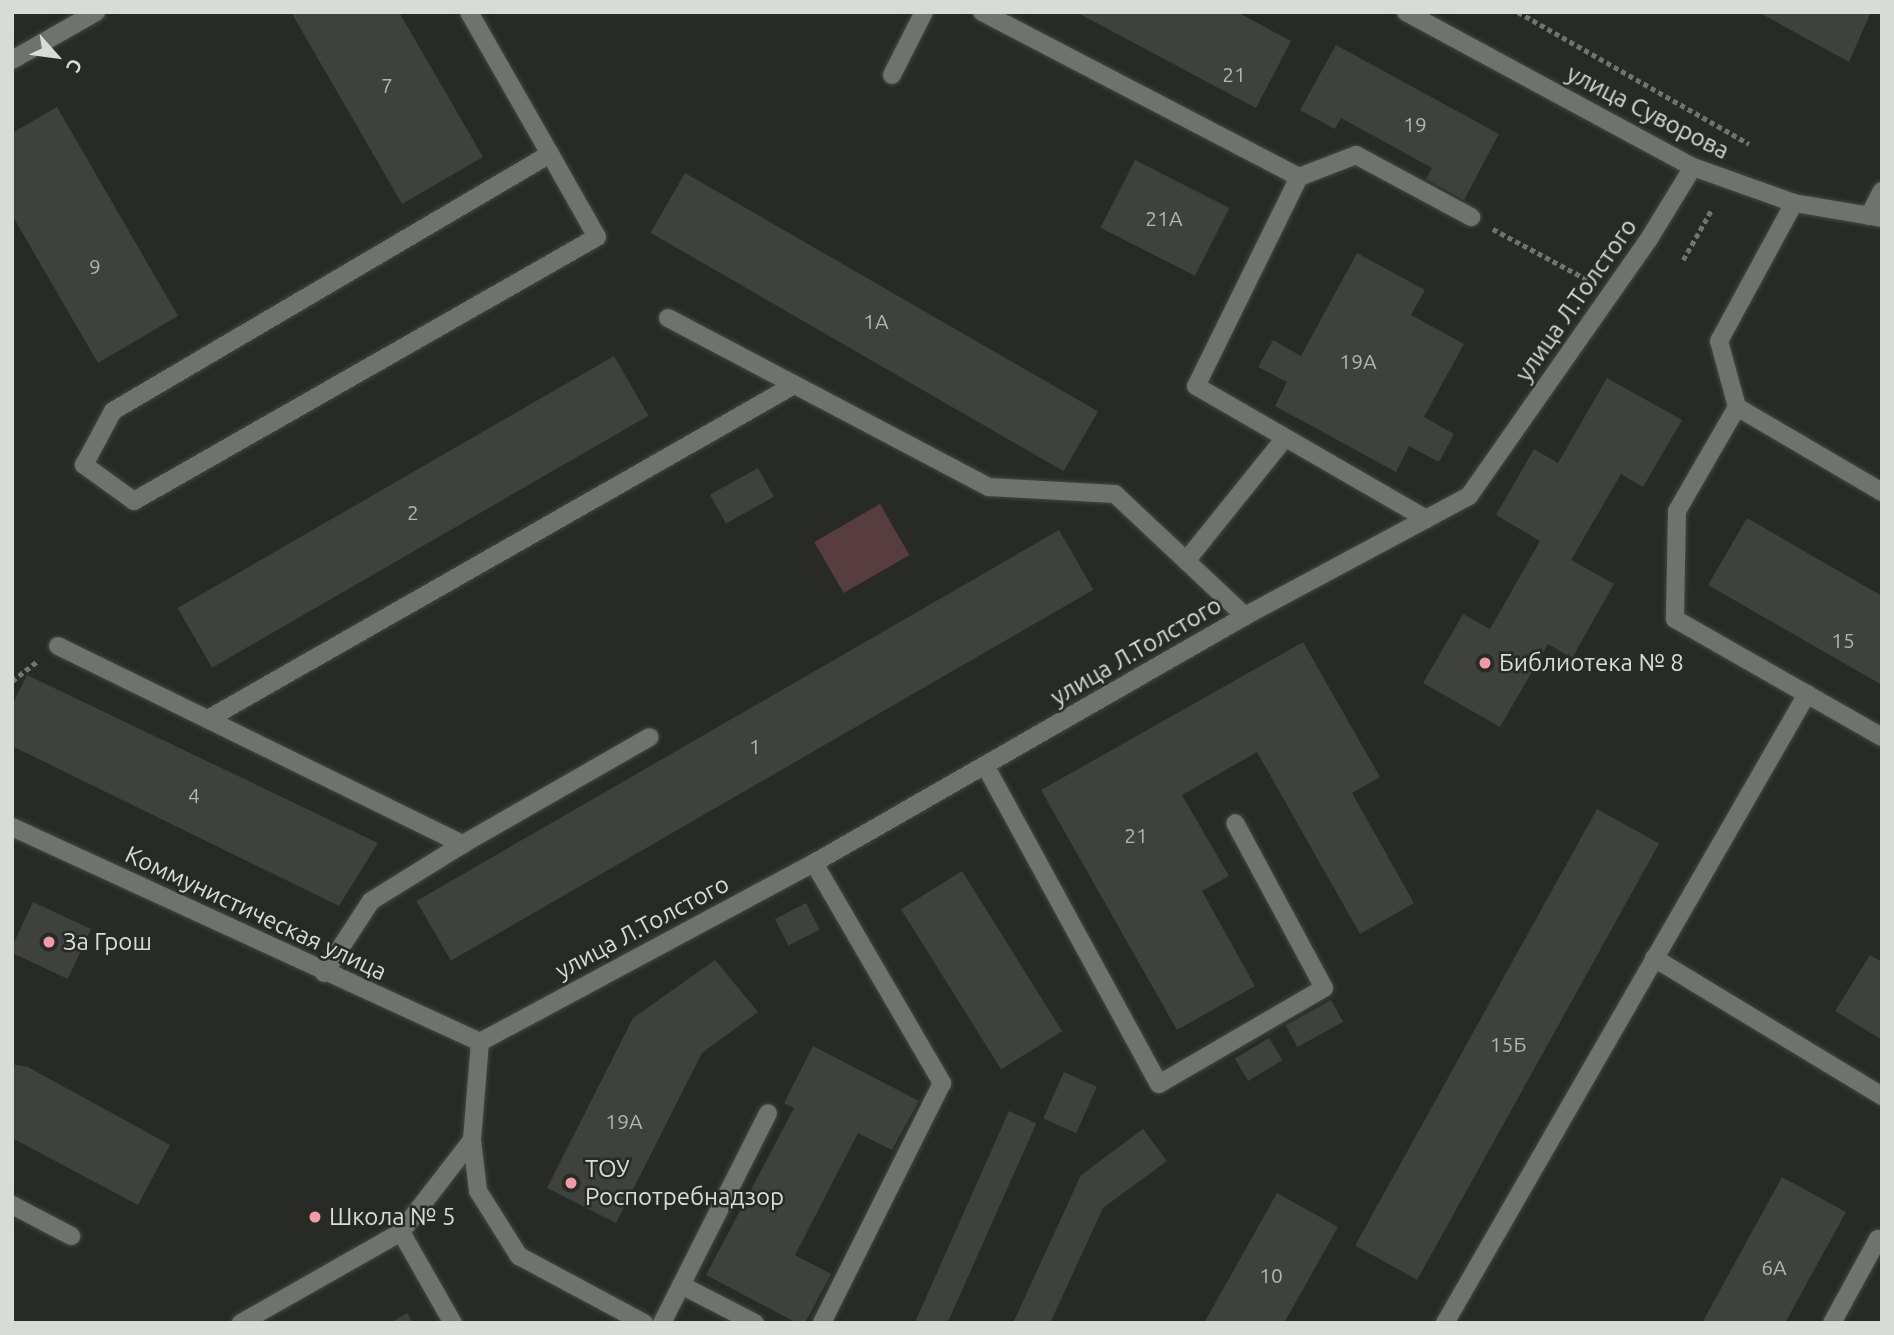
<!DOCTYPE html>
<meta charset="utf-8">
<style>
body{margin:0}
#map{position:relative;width:1894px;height:1335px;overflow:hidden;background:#272a25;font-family:Ubuntu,sans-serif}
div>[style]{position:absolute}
.green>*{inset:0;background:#573c40;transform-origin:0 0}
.building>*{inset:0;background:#3e413c;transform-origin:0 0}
.path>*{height:4.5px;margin-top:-2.25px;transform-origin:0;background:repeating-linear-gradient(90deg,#71736f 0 5px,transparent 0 8.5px)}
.roads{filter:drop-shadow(0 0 2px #444643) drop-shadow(0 0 2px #444643)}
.service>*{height:18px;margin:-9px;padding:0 9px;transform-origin:9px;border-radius:9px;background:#6f736d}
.minor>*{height:18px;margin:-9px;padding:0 9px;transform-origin:9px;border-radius:9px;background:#6f736d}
.secondary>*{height:18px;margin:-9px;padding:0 9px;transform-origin:9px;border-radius:9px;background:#6f736d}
.dots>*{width:19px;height:19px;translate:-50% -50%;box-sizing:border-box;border:4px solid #272a25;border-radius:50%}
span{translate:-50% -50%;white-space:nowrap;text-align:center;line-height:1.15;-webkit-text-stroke:5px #272a25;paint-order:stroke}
.number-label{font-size:21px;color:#b2b4b1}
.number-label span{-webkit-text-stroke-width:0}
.street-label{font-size:24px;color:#d9dbd8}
.poi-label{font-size:24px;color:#d9dbd8}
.left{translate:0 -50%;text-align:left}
.frame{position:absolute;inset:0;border:14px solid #d9dbd8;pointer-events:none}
.north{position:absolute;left:21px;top:21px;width:70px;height:70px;-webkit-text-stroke:5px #272a25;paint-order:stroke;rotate:118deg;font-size:19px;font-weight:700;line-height:28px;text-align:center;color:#d9dbd8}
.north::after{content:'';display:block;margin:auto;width:24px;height:32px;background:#d9dbd8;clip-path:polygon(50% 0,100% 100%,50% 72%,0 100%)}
</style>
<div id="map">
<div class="green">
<i style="left:880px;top:504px;width:59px;height:76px;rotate:60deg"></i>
</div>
<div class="building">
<i style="clip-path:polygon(291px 12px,399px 12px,483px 157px,402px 204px)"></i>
<i style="clip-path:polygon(1076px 12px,1237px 12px,1291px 41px,1256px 108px)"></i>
<i style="clip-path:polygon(1758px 12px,1871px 12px,1849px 62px)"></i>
<i style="clip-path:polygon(1336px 45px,1499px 134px,1464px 200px,1426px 179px,1432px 168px,1341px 118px,1335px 129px,1300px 110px)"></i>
<i style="clip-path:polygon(57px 107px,178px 316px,98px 363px,12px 215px,12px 133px)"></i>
<i style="left:1135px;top:160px;width:106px;height:76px;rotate:27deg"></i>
<i style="left:685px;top:173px;width:477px;height:69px;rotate:30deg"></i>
<i style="clip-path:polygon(1357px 253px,1425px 290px,1411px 315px,1464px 344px,1424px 417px,1454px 434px,1439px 462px,1409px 446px,1396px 472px,1275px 406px,1287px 382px,1258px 367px,1273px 340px,1301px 356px)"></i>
<i style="left:614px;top:356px;width:69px;height:504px;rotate:60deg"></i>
<i style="clip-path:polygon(1607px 378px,1682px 420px,1643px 487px,1621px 474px,1571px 560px,1614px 584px,1572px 658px,1548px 644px,1500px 727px,1423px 683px,1463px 614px,1490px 629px,1540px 541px,1496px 515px,1534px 449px,1558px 463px)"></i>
<i style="left:758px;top:468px;width:33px;height:55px;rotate:61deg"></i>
<i style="clip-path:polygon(1747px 518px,1882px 596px,1882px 685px,1708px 585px)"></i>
<i style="left:1059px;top:530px;width:69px;height:742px;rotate:60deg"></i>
<i style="clip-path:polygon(1303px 642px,1380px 777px,1352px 793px,1414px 903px,1360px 934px,1257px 752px,1182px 795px,1229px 876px,1202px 891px,1255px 986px,1177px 1030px,1041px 790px)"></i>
<i style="clip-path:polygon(27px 675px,378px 843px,339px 906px,12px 746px,12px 705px)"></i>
<i style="left:1597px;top:809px;width:71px;height:499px;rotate:29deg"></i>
<i style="left:962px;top:871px;width:189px;height:72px;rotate:58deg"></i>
<i style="left:33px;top:902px;width:64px;height:55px;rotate:25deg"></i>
<i style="left:806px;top:903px;width:30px;height:35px;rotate:63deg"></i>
<i style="clip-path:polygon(1870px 955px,1882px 962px,1882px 1040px,1835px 1011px)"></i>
<i style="clip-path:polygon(715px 960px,758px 1012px,702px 1053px,616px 1223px,547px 1188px,633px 1018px)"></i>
<i style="left:1331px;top:1000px;width:25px;height:52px;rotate:61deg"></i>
<i style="left:1269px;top:1038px;width:26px;height:40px;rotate:59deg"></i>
<i style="clip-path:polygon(813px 1046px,919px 1101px,892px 1150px,858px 1133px,795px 1255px,831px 1274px,805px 1323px,797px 1323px,706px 1275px,794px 1108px,784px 1103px)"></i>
<i style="clip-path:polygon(12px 1064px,28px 1067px,170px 1145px,138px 1205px,12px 1138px)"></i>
<i style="left:1064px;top:1072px;width:36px;height:51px;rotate:24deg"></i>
<i style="left:1009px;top:1111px;width:30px;height:233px;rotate:24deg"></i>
<i style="clip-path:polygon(1143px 1129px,1167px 1161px,1103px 1208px,1050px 1323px,1013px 1323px,1081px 1175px)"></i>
<i style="clip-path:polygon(1782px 1177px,1846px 1212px,1785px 1323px,1702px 1323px)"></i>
<i style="clip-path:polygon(1277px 1193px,1338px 1227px,1284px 1323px,1204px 1323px)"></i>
<i style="clip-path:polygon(407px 1313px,413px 1323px,390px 1323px)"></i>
</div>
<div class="path">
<i style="left:1518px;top:12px;width:266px;rotate:29.7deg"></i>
<i style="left:1493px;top:229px;width:110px;rotate:28.2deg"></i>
<i style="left:1683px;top:260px;width:59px;rotate:-60.4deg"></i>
<i style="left:12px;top:681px;width:34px;rotate:-38deg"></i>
</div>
<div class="roads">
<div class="service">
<i style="left:469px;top:12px;width:163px;rotate:60.3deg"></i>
<i style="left:550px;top:154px;width:95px;rotate:60.5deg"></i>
<i style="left:597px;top:237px;width:533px;rotate:150.31deg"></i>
<i style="left:134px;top:501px;width:62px;rotate:-144.2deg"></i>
<i style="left:84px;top:465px;width:61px;rotate:-61.8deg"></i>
<i style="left:113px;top:411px;width:507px;rotate:-30.46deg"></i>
<i style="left:982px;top:12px;width:357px;rotate:27.5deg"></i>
<i style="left:1299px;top:177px;width:233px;rotate:116.2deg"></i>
<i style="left:1196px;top:386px;width:266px;rotate:30deg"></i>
<i style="left:892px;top:75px;width:71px;rotate:-63.1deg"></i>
<i style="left:1299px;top:177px;width:61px;rotate:-21.1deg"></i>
<i style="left:1356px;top:155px;width:131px;rotate:28.3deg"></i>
<i style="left:1794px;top:203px;width:157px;rotate:118.5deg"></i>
<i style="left:1719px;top:341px;width:68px;rotate:74.7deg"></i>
<i style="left:1737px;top:407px;width:120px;rotate:120deg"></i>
<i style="left:1677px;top:511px;width:108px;rotate:91.1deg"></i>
<i style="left:1675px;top:619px;width:238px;rotate:29.7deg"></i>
<i style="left:1869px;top:216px;width:28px;rotate:-63deg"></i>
<i style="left:668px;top:318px;width:363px;rotate:27.8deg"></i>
<i style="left:989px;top:487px;width:126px;rotate:3.2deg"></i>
<i style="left:1115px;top:494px;width:178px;rotate:43.2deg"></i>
<i style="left:1737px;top:407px;width:168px;rotate:30.4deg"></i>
<i style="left:1186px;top:561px;width:158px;rotate:-51.2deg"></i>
<i style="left:58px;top:646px;width:451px;rotate:26.1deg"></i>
<i style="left:463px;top:844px;width:108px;rotate:148.2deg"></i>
<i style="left:371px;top:901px;width:86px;rotate:123.1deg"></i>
<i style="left:208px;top:719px;width:675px;rotate:-29.68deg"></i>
<i style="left:986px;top:767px;width:361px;rotate:61.4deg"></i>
<i style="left:1159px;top:1084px;width:191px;rotate:-30.2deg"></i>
<i style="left:1324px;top:988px;width:187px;rotate:-118.3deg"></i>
<i style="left:463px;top:844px;width:215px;rotate:-29.8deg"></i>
<i style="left:814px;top:863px;width:255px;rotate:59.8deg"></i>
<i style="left:942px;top:1083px;width:268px;rotate:116.6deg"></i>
<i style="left:1654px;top:958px;width:267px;rotate:31.2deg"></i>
<i style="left:12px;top:1205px;width:67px;rotate:27.7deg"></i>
<i style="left:401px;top:1232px;width:105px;rotate:60.3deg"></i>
<i style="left:681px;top:1285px;width:83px;rotate:27.2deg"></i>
<i style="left:241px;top:1323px;width:184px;rotate:-29.6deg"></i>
<i style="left:401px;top:1232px;width:116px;rotate:-52.3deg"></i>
<i style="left:662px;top:1323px;width:235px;rotate:-63.2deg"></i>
<i style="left:1445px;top:1323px;width:726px;rotate:-60.08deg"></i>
<i style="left:1832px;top:1323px;width:96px;rotate:-61.3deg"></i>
<i style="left:1878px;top:1239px;width:5px;rotate:37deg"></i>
</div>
<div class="minor">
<i style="left:12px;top:827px;width:515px;rotate:24.67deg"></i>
<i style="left:480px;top:1042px;width:379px;rotate:-28.2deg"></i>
<i style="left:814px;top:863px;width:497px;rotate:-29.8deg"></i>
<i style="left:1245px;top:616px;width:254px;rotate:-28.2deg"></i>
<i style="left:1469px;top:496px;width:314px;rotate:-55deg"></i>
<i style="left:1649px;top:239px;width:84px;rotate:-58.6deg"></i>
<i style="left:480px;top:1042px;width:98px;rotate:94.7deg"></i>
<i style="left:472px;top:1140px;width:51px;rotate:83.3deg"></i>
<i style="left:478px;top:1191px;width:77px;rotate:57.8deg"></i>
<i style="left:519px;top:1256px;width:142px;rotate:28.2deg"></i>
</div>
<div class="secondary">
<i style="left:1406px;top:12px;width:326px;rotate:28.4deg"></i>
<i style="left:1693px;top:167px;width:107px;rotate:19.6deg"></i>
<i style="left:1794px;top:203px;width:89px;rotate:9.7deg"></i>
<i style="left:12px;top:60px;width:97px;rotate:-29.7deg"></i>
</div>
</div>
<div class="dots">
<i style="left:1485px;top:663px;background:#f39aa8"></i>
<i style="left:49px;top:942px;background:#f39aa8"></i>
<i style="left:571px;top:1183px;background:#f39aa8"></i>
<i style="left:315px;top:1217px;background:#f39aa8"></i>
</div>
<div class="number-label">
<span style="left:1234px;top:74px">21</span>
<span style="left:387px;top:85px">7</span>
<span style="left:1415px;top:124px">19</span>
<span style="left:1164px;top:218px">21А</span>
<span style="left:95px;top:266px">9</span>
<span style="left:876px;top:321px">1А</span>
<span style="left:1358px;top:361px">19А</span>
<span style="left:413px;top:512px">2</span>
<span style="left:1843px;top:640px">15</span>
<span style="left:755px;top:746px">1</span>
<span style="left:194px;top:795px">4</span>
<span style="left:1136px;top:835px">21</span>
<span style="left:1508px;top:1044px">15Б</span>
<span style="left:624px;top:1121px">19А</span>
<span style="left:1774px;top:1267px">6А</span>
<span style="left:1271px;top:1275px">10</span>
</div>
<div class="street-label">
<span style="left:1648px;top:112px;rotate:27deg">улица Суворова</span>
<span style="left:1576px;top:300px;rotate:-55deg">улица Л.Толстого</span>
<span style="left:1136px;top:651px;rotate:-30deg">улица Л.Толстого</span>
<span style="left:256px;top:913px;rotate:25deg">Коммунистическая улица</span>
<span style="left:642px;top:927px;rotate:-28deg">улица Л.Толстого</span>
</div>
<div class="poi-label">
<span class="left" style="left:1499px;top:663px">Библиотека № 8</span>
<span class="left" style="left:63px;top:942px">За Грош</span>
<span class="left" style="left:585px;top:1183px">ТОУ<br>Роспотребнадзор</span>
<span class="left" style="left:329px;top:1217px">Школа № 5</span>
</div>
<div class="frame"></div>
<div class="north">С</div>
</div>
